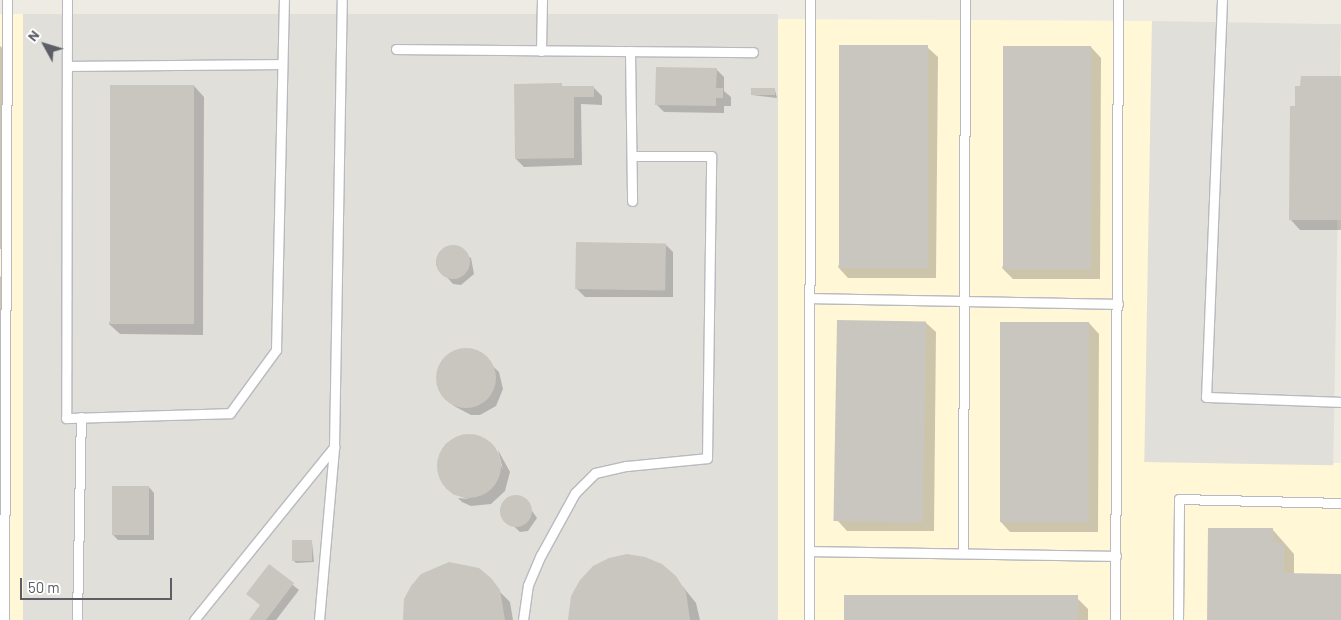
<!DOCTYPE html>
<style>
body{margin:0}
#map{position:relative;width:1341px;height:620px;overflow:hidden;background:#eeece2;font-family:Barlow,sans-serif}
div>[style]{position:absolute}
.commercial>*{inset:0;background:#fff7d6;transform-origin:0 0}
.industrial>*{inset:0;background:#e1dfda;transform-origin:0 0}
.shadow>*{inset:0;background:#0003}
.building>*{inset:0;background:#c9c6bf;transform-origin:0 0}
.round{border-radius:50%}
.roads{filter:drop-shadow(1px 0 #b8babf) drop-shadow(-1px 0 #b8babf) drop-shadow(0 1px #b8babf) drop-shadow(0 -1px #b8babf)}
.lane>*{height:9px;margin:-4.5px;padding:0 4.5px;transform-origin:4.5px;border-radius:4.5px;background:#fff}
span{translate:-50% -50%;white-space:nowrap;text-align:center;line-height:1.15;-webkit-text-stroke:4px #fff;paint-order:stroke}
.north{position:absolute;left:20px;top:20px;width:50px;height:50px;-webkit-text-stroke:4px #fff;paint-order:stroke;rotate:309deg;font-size:14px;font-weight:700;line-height:20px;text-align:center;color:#5b5e64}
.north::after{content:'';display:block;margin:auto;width:18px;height:22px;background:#5b5e64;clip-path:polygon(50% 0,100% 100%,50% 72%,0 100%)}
.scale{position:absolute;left:20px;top:578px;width:152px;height:22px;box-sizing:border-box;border:2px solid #5b5e64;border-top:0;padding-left:6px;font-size:15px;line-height:18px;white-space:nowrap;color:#5b5e64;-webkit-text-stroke:4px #fff;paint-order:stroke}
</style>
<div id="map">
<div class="commercial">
<div style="left:0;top:14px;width:23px;height:606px"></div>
<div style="clip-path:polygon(778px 19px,1152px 21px,1148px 462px,1341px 463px,1341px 620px,773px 620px)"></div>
</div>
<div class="industrial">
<div style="left:23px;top:14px;width:755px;height:606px"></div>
<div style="left:1152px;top:21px;width:189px;height:441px;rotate:1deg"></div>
</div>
<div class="shadow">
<div style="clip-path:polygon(0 46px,5px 50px,3px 249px,0 249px)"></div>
<div style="clip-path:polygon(927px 47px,938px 57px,936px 278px,848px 278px,838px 267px)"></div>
<div style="clip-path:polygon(1091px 47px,1101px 58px,1100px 279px,1013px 279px,1002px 268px)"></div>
<div style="clip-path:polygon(716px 69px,724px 77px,724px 91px,731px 97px,731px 106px,724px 106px,724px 113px,664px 112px,656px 104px)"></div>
<div style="clip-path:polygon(1341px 77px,1341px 230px,1300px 230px,1290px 219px,1297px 107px)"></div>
<div style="clip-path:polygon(515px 85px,594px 88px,602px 96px,602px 105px,581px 104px,582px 165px,524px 167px,516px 159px)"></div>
<div style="clip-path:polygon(194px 86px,204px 97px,203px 335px,120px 334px,109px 324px)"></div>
<div style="clip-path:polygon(775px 90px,777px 98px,752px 95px)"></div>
<div style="clip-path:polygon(665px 244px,673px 252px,673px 297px,585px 297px,577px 289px)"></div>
<div style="clip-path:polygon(450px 246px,471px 258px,474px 274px,461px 285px,453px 284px,436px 265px,437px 257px)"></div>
<div style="clip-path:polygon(0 276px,3px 279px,1px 478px,0 478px)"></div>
<div style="clip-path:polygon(925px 322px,936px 332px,934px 531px,847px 531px,837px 520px)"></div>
<div style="clip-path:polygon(1089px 323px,1099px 334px,1098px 532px,1010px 532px,1000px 521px)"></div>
<div style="clip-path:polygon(458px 351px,477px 351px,499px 372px,503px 389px,496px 406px,480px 415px,471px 415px,454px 406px,445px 398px,438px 380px,444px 361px)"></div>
<div style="clip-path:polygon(466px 435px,485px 439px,493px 446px,503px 470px,498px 450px,510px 472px,505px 491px,491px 504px,471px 506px,462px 502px,458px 498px,469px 499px,453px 494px,441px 479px,438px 470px,442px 451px,457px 437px)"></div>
<div style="clip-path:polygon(149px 487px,154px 493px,154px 540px,118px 540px,113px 535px)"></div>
<div style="clip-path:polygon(523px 498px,537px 518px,528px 531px,520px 532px,502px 515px,502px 507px,507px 500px)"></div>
<div style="clip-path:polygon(1273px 530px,1294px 554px,1294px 575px,1341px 575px,1341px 620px,1208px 620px)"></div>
<div style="clip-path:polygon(312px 542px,314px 562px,296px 563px,293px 560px)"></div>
<div style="clip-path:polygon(449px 564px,478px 570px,510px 602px,513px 620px,406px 620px,422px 575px)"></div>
<div style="clip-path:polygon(269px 566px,299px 590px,276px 620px,250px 620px,261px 606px)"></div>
<div style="clip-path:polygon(675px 577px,696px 603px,700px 620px,570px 620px)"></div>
<div style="clip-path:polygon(1077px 598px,1088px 609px,1088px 620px,845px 620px)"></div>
</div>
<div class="building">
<div style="left:839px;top:45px;width:89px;height:223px"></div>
<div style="left:1003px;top:46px;width:88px;height:223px"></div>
<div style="clip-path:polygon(656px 67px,717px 68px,716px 88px,723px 88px,723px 98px,716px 98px,716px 106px,655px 105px)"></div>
<div style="clip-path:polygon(1301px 76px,1341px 76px,1341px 220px,1289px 220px,1290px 106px,1295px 106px,1295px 86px,1300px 86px)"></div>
<div style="clip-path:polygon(562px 83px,562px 86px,594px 86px,594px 97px,574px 97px,574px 158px,515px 159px,514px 84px)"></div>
<div style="left:110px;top:85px;width:84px;height:239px"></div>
<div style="left:751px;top:88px;width:24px;height:7px"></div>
<div style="left:576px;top:242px;width:90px;height:47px;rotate:1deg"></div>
<div class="round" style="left:436px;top:245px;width:34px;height:34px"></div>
<div style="left:837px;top:320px;width:89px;height:201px;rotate:1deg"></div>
<div style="left:1000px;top:322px;width:89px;height:200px"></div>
<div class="round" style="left:436px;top:348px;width:60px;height:60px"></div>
<div class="round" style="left:437px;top:434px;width:64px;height:64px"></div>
<div style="left:112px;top:486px;width:37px;height:49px"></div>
<div class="round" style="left:500px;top:495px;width:32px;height:32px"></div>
<div style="clip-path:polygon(1208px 528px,1273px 528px,1273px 542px,1284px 543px,1284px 573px,1341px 574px,1341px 620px,1207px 620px)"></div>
<div style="left:292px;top:540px;width:20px;height:21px"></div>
<div style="clip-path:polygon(627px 554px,645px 557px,662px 564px,676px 576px,686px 592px,690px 620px,568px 620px,571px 596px,580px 580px,593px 566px,609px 558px)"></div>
<div style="clip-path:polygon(449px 562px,479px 568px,491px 578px,500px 590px,505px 620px,403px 620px,404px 599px,411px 586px,421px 574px)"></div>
<div style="clip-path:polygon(269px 564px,294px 583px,266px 620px,249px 620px,260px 605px,246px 594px)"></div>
<div style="left:844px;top:595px;width:234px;height:25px"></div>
</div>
<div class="roads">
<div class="lane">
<div style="left:67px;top:0;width:418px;rotate:90.1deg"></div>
<div style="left:66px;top:418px;width:164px;rotate:-1.7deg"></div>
<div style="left:230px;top:413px;width:78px;rotate:-53.9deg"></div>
<div style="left:276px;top:350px;width:350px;rotate:-88.7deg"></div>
<div style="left:1222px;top:0;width:397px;rotate:92.3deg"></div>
<div style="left:1206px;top:397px;width:135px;rotate:2.1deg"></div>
<div style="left:396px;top:49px;width:357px;rotate:0.5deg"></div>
<div style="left:541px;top:51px;width:51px;rotate:-88.9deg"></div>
<div style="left:630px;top:51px;width:150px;rotate:89.2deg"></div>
<div style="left:67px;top:66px;width:215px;rotate:-0.5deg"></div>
<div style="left:810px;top:298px;width:308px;rotate:1.1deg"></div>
<div style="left:809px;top:551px;width:307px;rotate:0.9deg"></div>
<div style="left:963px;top:552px;width:552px;rotate:-89.79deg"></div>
<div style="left:4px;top:620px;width:620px;rotate:-89.72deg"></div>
<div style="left:77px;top:620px;width:203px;rotate:-88.9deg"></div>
<div style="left:194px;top:620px;width:223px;rotate:-51deg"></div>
<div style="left:334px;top:447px;width:447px;rotate:-89deg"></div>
<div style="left:319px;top:620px;width:173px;rotate:-85deg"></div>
<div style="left:523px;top:620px;width:35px;rotate:-82deg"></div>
<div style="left:528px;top:585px;width:33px;rotate:-67deg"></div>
<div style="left:541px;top:555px;width:71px;rotate:-61.3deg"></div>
<div style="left:575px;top:493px;width:28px;rotate:-45deg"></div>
<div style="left:595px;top:473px;width:32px;rotate:-13deg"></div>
<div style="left:626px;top:466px;width:81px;rotate:-5.6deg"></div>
<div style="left:707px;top:458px;width:302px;rotate:-89.2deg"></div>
<div style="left:711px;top:156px;width:79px;rotate:180deg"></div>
<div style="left:809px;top:620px;width:620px;rotate:-89.91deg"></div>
<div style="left:1115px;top:620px;width:620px;rotate:-89.72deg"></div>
<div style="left:1178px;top:620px;width:121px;rotate:-89.5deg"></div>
<div style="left:1179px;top:499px;width:162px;rotate:1.4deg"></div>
</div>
</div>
<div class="north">N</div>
<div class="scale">50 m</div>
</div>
